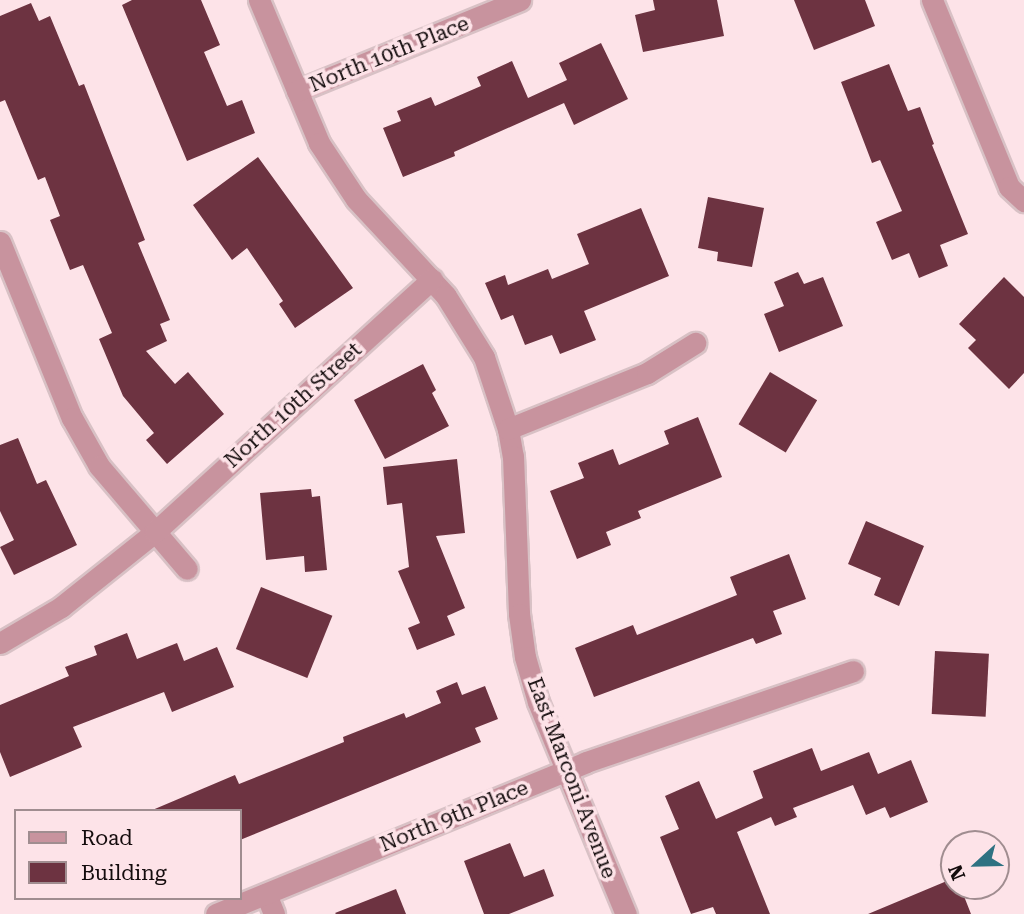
<!DOCTYPE html>
<style>
body{margin:0}
#map{position:relative;width:1024px;height:914px;overflow:hidden;background:#fde3e8;font-family:"Roboto Serif",serif}
div>[style]{position:absolute}
.building>*{inset:0;background:#6d3341;transform-origin:0 0}
.roads{filter:drop-shadow(2px 0 #d8c1c5) drop-shadow(-2px 0 #d8c1c5) drop-shadow(0 2px #d8c1c5) drop-shadow(0 -2px #d8c1c5)}
.minor>*{height:21px;margin:-10.5px;padding:0 10.5px;transform-origin:10.5px;border-radius:10.5px;background:#c8939e}
span{translate:-50% -50%;white-space:nowrap;text-align:center;line-height:1.15;-webkit-text-stroke:7px #fde3e8;paint-order:stroke}
.street-label{font-size:21px;color:#140c0d}
.legend{position:absolute;left:14px;top:809px;width:228px;height:91px;box-sizing:border-box;background:#fde3e8;border:2px solid #a08d90;margin:0;padding:9px 12px;list-style:none;font-size:21px;color:#140c0d}
.legend li{display:flex;align-items:center;gap:14px;height:35px}
.legend b{width:35px;border:2px solid #a08d90}
.north{position:absolute;left:940px;top:830px;width:70px;height:70px;box-sizing:border-box;background:#fde3e8;border:2px solid #a08d90;border-radius:50%;rotate:248deg;font-size:19px;font-weight:700;line-height:28px;text-align:center;color:#140c0d}
.north::after{content:'';display:block;margin:auto;width:24px;height:32px;background:#2e7282;clip-path:polygon(50% 0,100% 100%,50% 72%,0 100%)}
</style>
<div id="map">
<div class="building">
<div style="clip-path:polygon(132px 0,201px 0,220px 45px,204px 52px,227px 106px,242px 100px,255px 133px,187px 161px,122px 5px)"></div>
<div style="clip-path:polygon(653px 0,717px 0,724px 36px,643px 52px,635px 15px,655px 10px)"></div>
<div style="clip-path:polygon(794px 0,865px 0,875px 26px,814px 50px)"></div>
<div style="clip-path:polygon(31px 3px,39px 21px,50px 16px,79px 86px,84px 84px,145px 240px,138px 243px,170px 320px,160px 324px,167px 341px,146px 351px,175px 384px,188px 372px,224px 414px,167px 464px,146px 440px,154px 433px,123px 396px,99px 339px,112px 333px,83px 265px,70px 270px,50px 220px,60px 216px,45px 177px,38px 180px,5px 100px,0 102px,0 16px)"></div>
<div style="clip-path:polygon(601px 43px,628px 99px,574px 125px,564px 103px,454px 152px,455px 156px,403px 177px,383px 128px,401px 121px,397px 111px,431px 97px,435px 106px,481px 86px,477px 77px,512px 61px,528px 98px,567px 80px,559px 63px)"></div>
<div style="clip-path:polygon(889px 64px,908px 111px,920px 107px,934px 144px,932px 145px,968px 234px,940px 245px,948px 266px,919px 278px,909px 253px,892px 260px,876px 222px,902px 211px,880px 160px,872px 163px,841px 82px)"></div>
<div style="clip-path:polygon(258px 157px,353px 288px,295px 328px,279px 304px,283px 301px,247px 248px,232px 260px,193px 205px)"></div>
<div style="clip-path:polygon(708px 197px,764px 208px,752px 267px,717px 261px,718px 252px,698px 248px)"></div>
<div style="clip-path:polygon(641px 208px,669px 276px,584px 311px,596px 340px,560px 354px,552px 335px,525px 345px,513px 315px,501px 320px,485px 283px,505px 275px,508px 285px,548px 269px,552px 279px,589px 264px,577px 234px)"></div>
<div style="clip-path:polygon(798px 272px,804px 284px,823px 277px,843px 326px,779px 352px,764px 314px,784px 306px,774px 282px)"></div>
<div style="clip-path:polygon(1004px 277px,1024px 297px,1024px 373px,1009px 389px,968px 348px,976px 340px,959px 324px)"></div>
<div style="clip-path:polygon(423px 364px,436px 390px,432px 393px,449px 426px,385px 459px,354px 400px)"></div>
<div style="left:770px;top:372px;width:55px;height:61px;rotate:31deg"></div>
<div style="clip-path:polygon(698px 417px,722px 477px,638px 511px,641px 518px,606px 532px,611px 545px,577px 559px,550px 491px,584px 478px,578px 463px,613px 449px,619px 465px,669px 444px,664px 431px)"></div>
<div style="clip-path:polygon(18px 438px,37px 484px,46px 480px,77px 545px,14px 575px,0 547px,14px 540px,0 511px,0 445px)"></div>
<div style="clip-path:polygon(457px 459px,465px 533px,436px 536px,465px 608px,447px 616px,455px 635px,417px 650px,408px 628px,420px 623px,398px 571px,409px 567px,402px 503px,387px 505px,383px 467px)"></div>
<div style="clip-path:polygon(311px 489px,312px 497px,320px 496px,327px 570px,305px 572px,304px 556px,266px 560px,260px 493px)"></div>
<div style="clip-path:polygon(866px 521px,924px 546px,899px 606px,874px 595px,881px 578px,848px 564px)"></div>
<div style="clip-path:polygon(789px 554px,806px 599px,773px 611px,782px 634px,756px 644px,753px 638px,594px 697px,575px 648px,633px 625px,637px 635px,737px 595px,730px 577px)"></div>
<div style="left:261px;top:587px;width:77px;height:67px;rotate:22deg"></div>
<div style="clip-path:polygon(127px 633px,137px 659px,177px 643px,184px 661px,217px 647px,234px 687px,172px 712px,164px 692px,73px 727px,82px 747px,10px 777px,0 752px,0 705px,69px 676px,65px 667px,97px 655px,94px 646px)"></div>
<div style="left:935px;top:651px;width:54px;height:63px;rotate:3deg"></div>
<div style="clip-path:polygon(457px 682px,462px 695px,485px 686px,498px 719px,475px 728px,481px 742px,240px 840px,240px 811px,150px 811px,235px 775px,239px 784px,344px 742px,343px 737px,404px 713px,406px 718px,441px 703px,436px 691px)"></div>
<div style="clip-path:polygon(812px 748px,821px 771px,869px 752px,878px 774px,911px 760px,928px 802px,890px 818px,885px 807px,866px 815px,853px 785px,793px 808px,797px 817px,775px 826px,771px 817px,737px 832px,770px 914px,716px 914px,713px 907px,691px 914px,660px 837px,679px 829px,665px 796px,699px 781px,716px 819px,763px 798px,753px 771px)"></div>
<div style="clip-path:polygon(510px 843px,524px 877px,544px 869px,554px 896px,509px 914px,484px 914px,464px 861px)"></div>
<div style="clip-path:polygon(954px 878px,954px 886px,960px 886px,971px 914px,868px 914px)"></div>
<div style="clip-path:polygon(396px 889px,406px 914px,336px 914px,335px 913px)"></div>
</div>
<div class="roads">
<div class="minor">
<div style="left:259px;top:0;width:155px;rotate:67.2deg"></div>
<div style="left:319px;top:143px;width:67px;rotate:56.5deg"></div>
<div style="left:356px;top:199px;width:132px;rotate:47.1deg"></div>
<div style="left:446px;top:296px;width:72px;rotate:58.1deg"></div>
<div style="left:484px;top:357px;width:76px;rotate:71.6deg"></div>
<div style="left:508px;top:429px;width:27px;rotate:80deg"></div>
<div style="left:513px;top:456px;width:158px;rotate:87.8deg"></div>
<div style="left:519px;top:614px;width:43px;rotate:82.1deg"></div>
<div style="left:525px;top:657px;width:47px;rotate:73.9deg"></div>
<div style="left:538px;top:702px;width:230px;rotate:67.5deg"></div>
<div style="left:932px;top:0;width:202px;rotate:67.6deg"></div>
<div style="left:1009px;top:187px;width:21px;rotate:43deg"></div>
<div style="left:297px;top:91px;width:241px;rotate:-22.2deg"></div>
<div style="left:0;top:242px;width:190px;rotate:67.8deg"></div>
<div style="left:72px;top:418px;width:55px;rotate:60.6deg"></div>
<div style="left:99px;top:466px;width:135px;rotate:49.5deg"></div>
<div style="left:508px;top:429px;width:150px;rotate:-21.9deg"></div>
<div style="left:647px;top:373px;width:57px;rotate:-32deg"></div>
<div style="left:0;top:643px;width:71px;rotate:-30.5deg"></div>
<div style="left:61px;top:607px;width:120px;rotate:-38.6deg"></div>
<div style="left:155px;top:532px;width:375px;rotate:-42.4deg"></div>
<div style="left:266px;top:894px;width:22px;rotate:68deg"></div>
<div style="left:216px;top:914px;width:400px;rotate:-22.3deg"></div>
<div style="left:586px;top:762px;width:282px;rotate:-18.8deg"></div>
</div>
</div>
<div class="street-label">
<span style="left:389px;top:54px;rotate:-22deg">North 10th Place</span>
<span style="left:293px;top:405px;rotate:-42deg">North 10th Street</span>
<span style="left:572px;top:778px;rotate:69deg">East Marconi Avenue</span>
<span style="left:454px;top:816px;rotate:-22deg">North 9th Place</span>
</div>
<ul class="legend">
<li><b style="height:9px;background:#c8939e"></b>Road</li>
<li><b style="height:19px;background:#6d3341"></b>Building</li>
</ul>
<div class="north">N</div>
</div>
